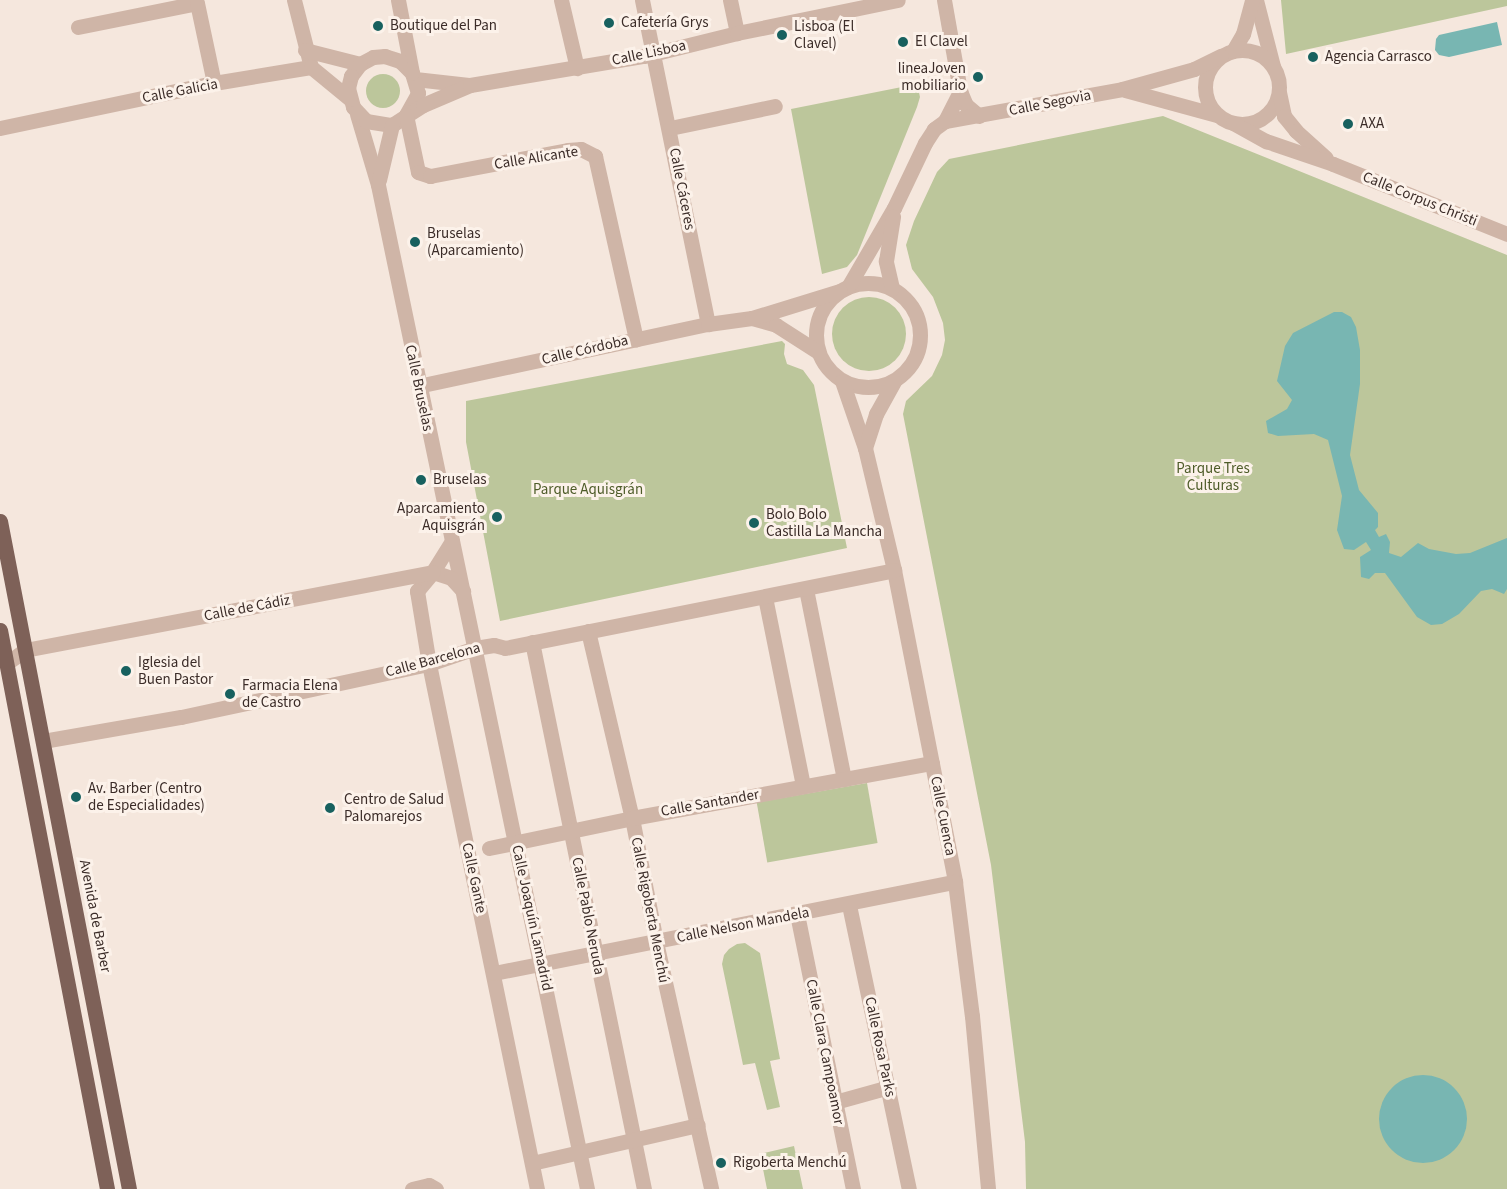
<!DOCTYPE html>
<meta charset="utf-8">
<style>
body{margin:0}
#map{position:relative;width:1507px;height:1189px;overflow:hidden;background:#f5e7dd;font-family:"Source Sans 3",sans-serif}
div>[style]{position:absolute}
.green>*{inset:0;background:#bcc69b;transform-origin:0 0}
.round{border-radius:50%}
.water>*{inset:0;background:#78b6b2}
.minor>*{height:15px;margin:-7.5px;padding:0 7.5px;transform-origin:7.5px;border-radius:7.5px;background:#cfb5a7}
.minor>.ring{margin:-7.5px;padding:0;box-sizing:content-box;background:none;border:15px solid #cfb5a7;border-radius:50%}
.major>*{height:15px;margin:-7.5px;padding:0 7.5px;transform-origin:7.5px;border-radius:7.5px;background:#7e6158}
.dots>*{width:16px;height:16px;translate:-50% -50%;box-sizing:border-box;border:3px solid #fcf2ea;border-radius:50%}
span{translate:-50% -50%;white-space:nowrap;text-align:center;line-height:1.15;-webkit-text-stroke:6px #fcf2ea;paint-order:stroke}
.poi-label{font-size:15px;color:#3b2c28}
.left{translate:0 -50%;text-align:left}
.right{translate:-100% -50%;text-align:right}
.street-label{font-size:15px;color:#3b2c28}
.park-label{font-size:15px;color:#4e5c29}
</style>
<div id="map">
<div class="green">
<div style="clip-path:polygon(1281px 0,1507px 0,1507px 6px,1286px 54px)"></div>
<div class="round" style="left:366px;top:74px;width:34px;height:34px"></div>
<div style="clip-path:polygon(917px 84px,920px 97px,917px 107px,857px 255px,847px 267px,822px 274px,791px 109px)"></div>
<div style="clip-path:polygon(1163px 116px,1507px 255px,1507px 1189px,1026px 1189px,1025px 1142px,991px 865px,903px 414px,906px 401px,932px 376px,942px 355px,945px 340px,943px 323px,933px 297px,912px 269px,906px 245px,914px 221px,937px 172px,949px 159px)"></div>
<div class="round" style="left:832px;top:297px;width:74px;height:74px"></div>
<div style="clip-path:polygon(782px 341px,785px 344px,784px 354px,787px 364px,803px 370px,814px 385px,847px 548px,500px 621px,466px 442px,466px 401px)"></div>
<div style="left:867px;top:783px;width:61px;height:112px;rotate:80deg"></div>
<div style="clip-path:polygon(745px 943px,760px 953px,780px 1059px,770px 1061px,780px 1107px,767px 1110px,755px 1063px,743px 1065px,722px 964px,724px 955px,729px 949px,737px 944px)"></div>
<div style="clip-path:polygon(794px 1146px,803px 1189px,767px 1189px,760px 1154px)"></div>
</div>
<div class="water">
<div style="clip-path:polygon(1497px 22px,1502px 45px,1449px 57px,1439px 55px,1435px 50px,1436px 39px,1439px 35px)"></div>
<div style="clip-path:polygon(1334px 312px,1342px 312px,1351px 317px,1356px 327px,1360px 350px,1360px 384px,1350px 455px,1359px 490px,1378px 513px,1378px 527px,1375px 530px,1379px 537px,1386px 534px,1390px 542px,1389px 553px,1401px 557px,1418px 543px,1429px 549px,1456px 554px,1470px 553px,1507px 538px,1507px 589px,1504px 594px,1492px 589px,1481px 591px,1459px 614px,1442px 624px,1431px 625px,1417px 617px,1385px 573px,1375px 573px,1369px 579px,1361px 577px,1360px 557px,1371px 550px,1366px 542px,1354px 550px,1344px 549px,1337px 530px,1342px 496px,1328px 440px,1314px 434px,1278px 436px,1268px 433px,1266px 421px,1287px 409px,1292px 400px,1277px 381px,1285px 346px,1293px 333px)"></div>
<div class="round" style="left:1379px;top:1075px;width:88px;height:88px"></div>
</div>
<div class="minor">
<div style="left:294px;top:0;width:69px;rotate:75.8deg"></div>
<div style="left:398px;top:0;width:74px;rotate:79.1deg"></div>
<div style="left:561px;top:0;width:70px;rotate:76.8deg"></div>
<div style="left:642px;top:0;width:331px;rotate:78.5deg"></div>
<div style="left:730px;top:0;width:34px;rotate:78deg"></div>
<div style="left:944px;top:0;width:92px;rotate:80deg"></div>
<div style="left:960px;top:91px;width:15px;rotate:67deg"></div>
<div style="left:966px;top:105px;width:17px;rotate:40deg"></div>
<div style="left:1256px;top:0;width:68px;rotate:75.6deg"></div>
<div style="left:78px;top:27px;width:121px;rotate:-11.4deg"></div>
<div style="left:197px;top:3px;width:82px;rotate:78deg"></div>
<div class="ring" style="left:1205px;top:50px;width:59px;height:59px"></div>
<div style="left:305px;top:50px;width:57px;rotate:14.3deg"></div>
<div style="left:1233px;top:51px;width:20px;rotate:-60deg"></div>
<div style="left:1243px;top:34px;width:35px;rotate:-75deg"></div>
<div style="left:415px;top:79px;width:54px;rotate:6.3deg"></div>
<div style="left:1125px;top:90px;width:95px;rotate:15.2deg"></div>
<div style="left:1279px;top:92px;width:25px;rotate:78deg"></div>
<div style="left:1284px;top:116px;width:19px;rotate:51deg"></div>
<div style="left:1296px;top:131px;width:40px;rotate:42deg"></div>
<div style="left:357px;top:114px;width:74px;rotate:73.5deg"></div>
<div style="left:378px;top:185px;width:1026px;rotate:78.24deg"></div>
<div style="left:406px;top:115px;width:25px;rotate:-61deg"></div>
<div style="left:418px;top:93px;width:21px;rotate:-107deg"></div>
<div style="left:412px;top:73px;width:17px;rotate:-135deg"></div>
<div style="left:400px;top:61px;width:16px;rotate:-162deg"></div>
<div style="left:385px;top:56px;width:12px;rotate:175deg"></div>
<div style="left:373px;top:57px;width:15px;rotate:152deg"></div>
<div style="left:360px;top:64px;width:15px;rotate:127deg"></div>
<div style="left:351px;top:76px;width:12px;rotate:104deg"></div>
<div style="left:348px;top:88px;width:20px;rotate:75deg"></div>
<div style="left:353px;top:107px;width:19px;rotate:47deg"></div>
<div style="left:366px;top:121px;width:26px;rotate:9deg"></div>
<div style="left:392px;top:125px;width:37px;rotate:-33deg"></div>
<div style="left:423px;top:105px;width:51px;rotate:-23.1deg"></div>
<div style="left:470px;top:85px;width:176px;rotate:-9.5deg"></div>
<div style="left:644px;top:56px;width:96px;rotate:-13.9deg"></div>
<div style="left:737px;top:33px;width:164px;rotate:-11.6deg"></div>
<div style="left:406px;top:115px;width:58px;rotate:78.1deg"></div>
<div style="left:418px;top:172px;width:13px;rotate:18deg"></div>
<div style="left:430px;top:176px;width:140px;rotate:-10.7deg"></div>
<div style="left:568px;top:150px;width:13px;rotate:-4deg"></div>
<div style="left:581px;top:149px;width:16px;rotate:27deg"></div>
<div style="left:595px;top:156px;width:188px;rotate:77.4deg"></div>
<div style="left:945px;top:121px;width:180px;rotate:-10.2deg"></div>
<div style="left:1122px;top:89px;width:75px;rotate:-15.5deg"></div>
<div style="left:1194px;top:69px;width:30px;rotate:-26deg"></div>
<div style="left:1233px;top:123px;width:38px;rotate:29deg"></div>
<div style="left:1266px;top:141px;width:71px;rotate:18.9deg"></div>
<div style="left:1333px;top:164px;width:188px;rotate:21.9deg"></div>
<div style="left:0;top:128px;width:219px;rotate:-11.9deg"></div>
<div style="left:214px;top:83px;width:98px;rotate:-9.4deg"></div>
<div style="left:311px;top:67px;width:50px;rotate:39.4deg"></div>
<div style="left:670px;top:128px;width:107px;rotate:-11.8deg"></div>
<div style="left:379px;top:180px;width:57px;rotate:-76.7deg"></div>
<div class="ring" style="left:816px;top:283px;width:89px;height:89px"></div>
<div style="left:848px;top:287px;width:91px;rotate:-59.8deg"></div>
<div style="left:894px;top:208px;width:72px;rotate:-64.5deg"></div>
<div style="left:925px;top:143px;width:17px;rotate:-57deg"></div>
<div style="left:934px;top:129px;width:14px;rotate:-36deg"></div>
<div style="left:945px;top:121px;width:34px;rotate:-63deg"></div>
<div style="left:892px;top:288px;width:28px;rotate:-103deg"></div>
<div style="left:886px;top:261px;width:45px;rotate:-81deg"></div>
<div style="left:752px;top:318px;width:25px;rotate:16deg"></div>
<div style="left:776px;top:325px;width:50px;rotate:32.7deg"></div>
<div style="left:842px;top:381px;width:71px;rotate:71.1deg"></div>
<div style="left:865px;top:448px;width:125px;rotate:76.6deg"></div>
<div style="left:894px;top:570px;width:318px;rotate:78.9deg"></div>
<div style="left:955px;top:882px;width:135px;rotate:82.8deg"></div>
<div style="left:972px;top:1016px;width:174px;rotate:84.7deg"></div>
<div style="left:418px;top:386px;width:297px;rotate:-12.1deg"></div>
<div style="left:708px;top:324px;width:44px;rotate:-7.8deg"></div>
<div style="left:752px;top:318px;width:92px;rotate:-17.1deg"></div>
<div style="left:865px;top:448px;width:36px;rotate:-72deg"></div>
<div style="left:876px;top:414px;width:37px;rotate:-61deg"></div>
<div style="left:452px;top:541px;width:36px;rotate:122deg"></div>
<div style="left:433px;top:572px;width:25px;rotate:130deg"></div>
<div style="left:417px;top:591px;width:74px;rotate:80.7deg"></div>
<div style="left:429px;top:664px;width:536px;rotate:78.38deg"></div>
<div style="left:433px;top:572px;width:19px;rotate:18deg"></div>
<div style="left:451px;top:578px;width:18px;rotate:47deg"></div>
<div style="left:806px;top:589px;width:194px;rotate:78.7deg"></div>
<div style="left:765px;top:597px;width:193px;rotate:78.6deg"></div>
<div style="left:588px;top:631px;width:192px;rotate:76.8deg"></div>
<div style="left:632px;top:818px;width:126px;rotate:79deg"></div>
<div style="left:656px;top:942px;width:253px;rotate:77.4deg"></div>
<div style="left:532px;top:642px;width:558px;rotate:78.43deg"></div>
<div style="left:7px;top:663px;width:22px;rotate:-36deg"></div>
<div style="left:25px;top:650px;width:415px;rotate:-10.8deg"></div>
<div style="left:43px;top:741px;width:140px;rotate:-9.9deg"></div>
<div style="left:181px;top:717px;width:254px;rotate:-12.1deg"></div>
<div style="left:429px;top:664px;width:49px;rotate:-19.2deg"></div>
<div style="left:475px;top:648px;width:19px;rotate:-9deg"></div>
<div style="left:494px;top:645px;width:11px;rotate:15deg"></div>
<div style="left:505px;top:648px;width:397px;rotate:-11.3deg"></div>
<div style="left:489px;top:848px;width:146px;rotate:-11.8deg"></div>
<div style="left:632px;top:818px;width:305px;rotate:-10.4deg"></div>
<div style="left:849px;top:905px;width:290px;rotate:78.1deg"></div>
<div style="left:797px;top:914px;width:281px;rotate:78.5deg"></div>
<div style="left:494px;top:973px;width:470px;rotate:-11.2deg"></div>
<div style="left:835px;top:1102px;width:56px;rotate:-15.5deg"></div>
<div style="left:532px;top:1163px;width:170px;rotate:-12.9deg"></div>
<div style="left:412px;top:1189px;width:17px;rotate:-13deg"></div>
<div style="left:429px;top:1185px;width:8px;rotate:30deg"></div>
</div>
<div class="major">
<div style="left:0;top:521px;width:680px;rotate:79.07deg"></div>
<div style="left:0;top:630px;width:569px;rotate:79.16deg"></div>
</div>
<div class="dots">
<div style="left:609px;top:23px;background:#18615f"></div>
<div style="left:378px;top:26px;background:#18615f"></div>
<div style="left:782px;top:35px;background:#18615f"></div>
<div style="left:903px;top:42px;background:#18615f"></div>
<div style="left:1313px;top:57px;background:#18615f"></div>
<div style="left:978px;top:77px;background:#18615f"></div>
<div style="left:1348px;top:124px;background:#18615f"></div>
<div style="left:415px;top:242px;background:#18615f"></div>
<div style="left:421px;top:480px;background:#18615f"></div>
<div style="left:497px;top:517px;background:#18615f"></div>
<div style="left:754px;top:523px;background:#18615f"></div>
<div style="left:126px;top:671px;background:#18615f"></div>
<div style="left:230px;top:694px;background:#18615f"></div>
<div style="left:76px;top:797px;background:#18615f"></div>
<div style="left:330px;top:808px;background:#18615f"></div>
<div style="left:721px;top:1163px;background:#18615f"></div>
</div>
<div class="poi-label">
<span class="left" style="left:621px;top:23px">Cafetería Grys</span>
<span class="left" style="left:390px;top:26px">Boutique del Pan</span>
<span class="left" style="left:794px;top:35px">Lisboa (El<br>Clavel)</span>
<span class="left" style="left:915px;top:42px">El Clavel</span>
<span class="left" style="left:1325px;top:57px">Agencia Carrasco</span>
<span class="right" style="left:966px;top:77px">lineaJoven<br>mobiliario</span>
<span class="left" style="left:1360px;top:124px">AXA</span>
<span class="left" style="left:427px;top:242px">Bruselas<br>(Aparcamiento)</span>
<span class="left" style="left:433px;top:480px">Bruselas</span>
<span class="right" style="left:485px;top:517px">Aparcamiento<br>Aquisgrán</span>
<span class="left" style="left:766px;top:523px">Bolo Bolo<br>Castilla La Mancha</span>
<span class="left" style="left:138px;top:671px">Iglesia del<br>Buen Pastor</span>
<span class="left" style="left:242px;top:694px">Farmacia Elena<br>de Castro</span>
<span class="left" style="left:88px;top:797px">Av. Barber (Centro<br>de Especialidades)</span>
<span class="left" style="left:344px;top:808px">Centro de Salud<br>Palomarejos</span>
<span class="left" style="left:733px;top:1163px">Rigoberta Menchú</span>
</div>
<div class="street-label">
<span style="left:649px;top:53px;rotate:-12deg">Calle Lisboa</span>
<span style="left:180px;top:91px;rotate:-11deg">Calle Galicia</span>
<span style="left:1050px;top:103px;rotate:-11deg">Calle Segovia</span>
<span style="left:536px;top:158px;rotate:-9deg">Calle Alicante</span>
<span style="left:682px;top:189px;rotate:79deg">Calle Cáceres</span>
<span style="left:1420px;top:199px;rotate:22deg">Calle Corpus Christi</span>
<span style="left:585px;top:350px;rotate:-13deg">Calle Córdoba</span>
<span style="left:419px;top:388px;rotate:78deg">Calle Bruselas</span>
<span style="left:247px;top:608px;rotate:-11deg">Calle de Cádiz</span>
<span style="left:433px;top:660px;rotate:-15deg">Calle Barcelona</span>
<span style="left:710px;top:803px;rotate:-10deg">Calle Santander</span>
<span style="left:943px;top:816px;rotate:79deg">Calle Cuenca</span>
<span style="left:474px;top:878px;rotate:78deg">Calle Gante</span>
<span style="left:650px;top:910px;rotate:79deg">Calle Rigoberta Menchú</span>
<span style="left:95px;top:916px;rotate:79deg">Avenida de Barber</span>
<span style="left:588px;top:916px;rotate:79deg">Calle Pablo Neruda</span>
<span style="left:532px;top:918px;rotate:78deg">Calle Joaquín Lamadrid</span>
<span style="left:743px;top:925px;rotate:-11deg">Calle Nelson Mandela</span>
<span style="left:880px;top:1047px;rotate:78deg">Calle Rosa Parks</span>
<span style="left:825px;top:1052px;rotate:79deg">Calle Clara Campoamor</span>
</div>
<div class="park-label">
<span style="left:1213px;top:477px">Parque Tres<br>Culturas</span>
<span style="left:588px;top:490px">Parque Aquisgrán</span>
</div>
</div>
